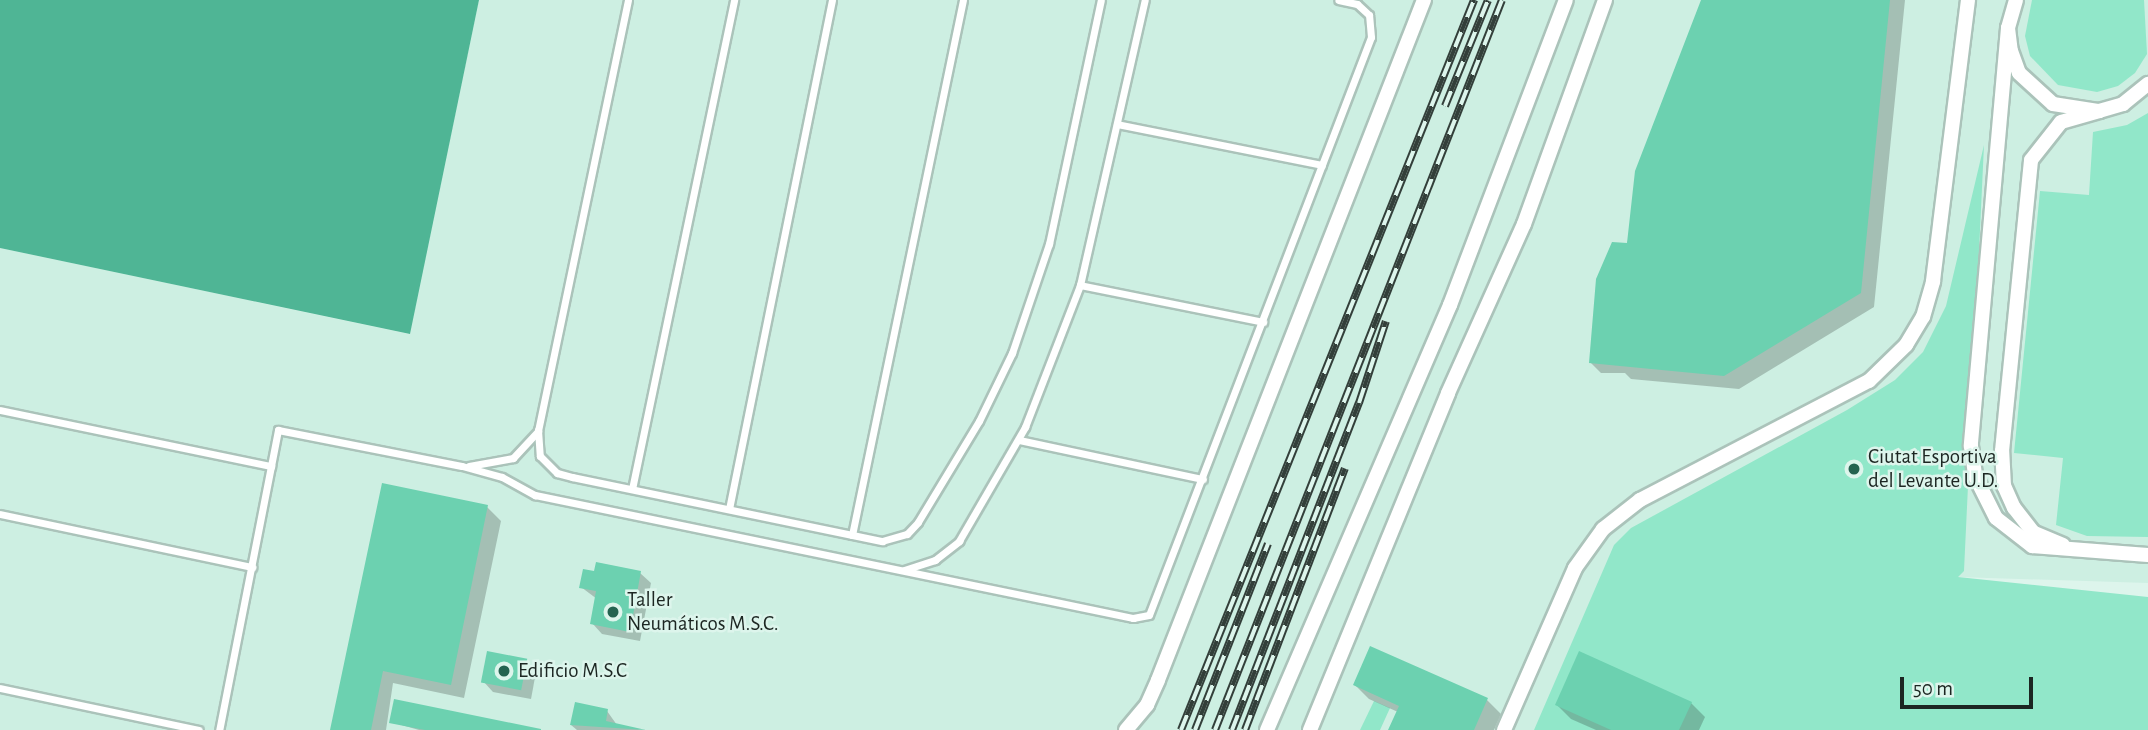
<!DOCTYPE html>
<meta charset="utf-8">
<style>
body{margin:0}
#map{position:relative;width:2148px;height:730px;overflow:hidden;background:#ddf5ec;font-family:"Alegreya Sans",sans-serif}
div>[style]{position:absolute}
.built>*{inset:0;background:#cdefe2}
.green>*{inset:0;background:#91e7c9}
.water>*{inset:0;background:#4fb595}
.shadow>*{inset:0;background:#0003}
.building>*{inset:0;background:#6cd1b0;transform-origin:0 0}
.roads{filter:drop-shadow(2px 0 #abc3ba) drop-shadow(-2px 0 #abc3ba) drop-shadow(0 2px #abc3ba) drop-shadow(0 -2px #abc3ba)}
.lane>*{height:7px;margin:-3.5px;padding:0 3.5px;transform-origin:3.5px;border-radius:3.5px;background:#fff}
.street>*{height:14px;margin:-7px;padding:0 7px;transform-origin:7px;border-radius:7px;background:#fff}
.rail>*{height:8px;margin-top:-4px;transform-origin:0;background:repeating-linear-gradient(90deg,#ddf5ec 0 16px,#333f3a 0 32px);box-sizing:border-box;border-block:2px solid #333f3a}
.dots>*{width:19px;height:19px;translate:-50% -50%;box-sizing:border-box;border:4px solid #ddf5ec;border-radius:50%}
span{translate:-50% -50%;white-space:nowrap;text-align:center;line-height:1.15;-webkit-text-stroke:5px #ddf5ec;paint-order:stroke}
.poi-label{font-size:21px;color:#1c2622}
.left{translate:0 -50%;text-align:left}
.scale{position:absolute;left:1900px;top:677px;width:133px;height:32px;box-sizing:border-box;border:4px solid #1c2622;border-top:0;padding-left:9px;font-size:21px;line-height:24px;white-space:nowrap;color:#1c2622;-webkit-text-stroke:5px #ddf5ec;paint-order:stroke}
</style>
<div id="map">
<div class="built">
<div style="clip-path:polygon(479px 0,2148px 0,2148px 583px,1958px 577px,1593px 730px,0 730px,0 248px,409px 334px)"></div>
</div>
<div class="green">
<div style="clip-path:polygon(2032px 0,2144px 0,2147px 54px,2135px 73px,2118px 86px,2097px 92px,2058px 85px,2030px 56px,2025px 36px)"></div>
<div style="clip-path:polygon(2148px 113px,2148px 537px,2087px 536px,2056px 525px,2063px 458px,2014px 453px,2040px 191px,2089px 195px,2093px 132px,2127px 125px)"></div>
<div style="clip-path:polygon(1984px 145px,1964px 571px,1958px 577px,2148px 597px,2148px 730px,1534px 730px,1614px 545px,1631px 528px,1847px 410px,1895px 380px,1923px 352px,1946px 306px)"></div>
<div style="clip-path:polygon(1374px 701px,1390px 708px,1380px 730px,1360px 730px)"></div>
</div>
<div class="water">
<div style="clip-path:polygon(0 0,479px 0,410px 334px,0 248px)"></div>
</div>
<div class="shadow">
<div style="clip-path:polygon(1703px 0,1905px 0,1874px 307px,1739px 389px,1631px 379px,1625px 373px,1601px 373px,1590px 362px)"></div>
<div style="clip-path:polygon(487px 507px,501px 521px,464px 698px,393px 683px,386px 730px,332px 730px)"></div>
<div style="clip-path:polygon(640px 573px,651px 583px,640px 641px,602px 634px,592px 623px,597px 599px,581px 587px)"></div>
<div style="clip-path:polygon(526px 661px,536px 672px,531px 699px,493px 692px,483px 681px)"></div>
<div style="clip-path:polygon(1355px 685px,1487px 700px,1501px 714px,1494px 730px,1390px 730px,1398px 712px,1369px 699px)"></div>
<div style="clip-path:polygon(1691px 703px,1705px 717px,1699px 730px,1596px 730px,1571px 719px,1557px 705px)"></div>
<div style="clip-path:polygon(607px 711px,617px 725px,643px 730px,577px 730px,571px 725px)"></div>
<div style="clip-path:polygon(391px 722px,538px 730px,419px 730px)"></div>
</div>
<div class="building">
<div style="clip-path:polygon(1701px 0,1890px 0,1861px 293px,1724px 376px,1589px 363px,1596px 279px,1612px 242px,1627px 243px,1635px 171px)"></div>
<div style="clip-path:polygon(382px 483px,488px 505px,451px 685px,383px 671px,371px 730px,330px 730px)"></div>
<div style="clip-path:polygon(596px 562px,641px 571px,630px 632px,590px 624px,596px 591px,579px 588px,583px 569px,594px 571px)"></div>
<div style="clip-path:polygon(1370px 646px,1488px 698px,1474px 730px,1388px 730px,1399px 706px,1353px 685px)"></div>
<div style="left:487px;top:651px;width:41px;height:32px;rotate:11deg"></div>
<div style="clip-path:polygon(1579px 651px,1692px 702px,1679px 730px,1611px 730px,1555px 705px)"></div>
<div style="clip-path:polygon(394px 699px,541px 729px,541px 730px,425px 730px,389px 723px)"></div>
<div style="clip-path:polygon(575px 702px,608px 709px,606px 721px,646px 730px,570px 725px)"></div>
</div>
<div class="roads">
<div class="lane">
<div style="left:628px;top:0;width:439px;rotate:101.8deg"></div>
<div style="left:538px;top:430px;width:26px;rotate:86deg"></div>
<div style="left:540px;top:456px;width:24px;rotate:45deg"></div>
<div style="left:557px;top:473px;width:16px;rotate:15deg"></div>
<div style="left:572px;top:477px;width:317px;rotate:11.7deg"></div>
<div style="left:882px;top:541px;width:26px;rotate:-16deg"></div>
<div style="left:907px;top:534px;width:16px;rotate:-47deg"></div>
<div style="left:918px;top:522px;width:118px;rotate:-58.9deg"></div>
<div style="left:979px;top:421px;width:76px;rotate:-64.1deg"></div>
<div style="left:1012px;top:353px;width:115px;rotate:-71.3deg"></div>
<div style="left:1049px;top:244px;width:249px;rotate:-78deg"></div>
<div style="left:1117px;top:124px;width:209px;rotate:11.3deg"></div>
<div style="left:1080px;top:285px;width:187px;rotate:11.4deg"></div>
<div style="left:0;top:410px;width:277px;rotate:11.7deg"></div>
<div style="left:271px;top:466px;width:269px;rotate:101.1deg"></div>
<div style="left:1019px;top:440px;width:188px;rotate:12deg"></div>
<div style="left:271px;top:466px;width:37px;rotate:-79deg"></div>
<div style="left:278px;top:430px;width:187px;rotate:11.1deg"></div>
<div style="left:462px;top:466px;width:41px;rotate:15.4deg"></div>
<div style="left:502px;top:477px;width:38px;rotate:29deg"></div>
<div style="left:535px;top:495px;width:611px;rotate:11.62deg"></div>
<div style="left:1133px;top:618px;width:16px;rotate:-11deg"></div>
<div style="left:1149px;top:615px;width:619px;rotate:-68.99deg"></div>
<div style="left:1371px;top:37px;width:22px;rotate:-95deg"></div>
<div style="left:1369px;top:15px;width:16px;rotate:-137deg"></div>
<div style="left:1357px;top:4px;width:19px;rotate:-168deg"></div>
<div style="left:469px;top:466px;width:45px;rotate:-10.3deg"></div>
<div style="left:513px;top:458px;width:37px;rotate:-47deg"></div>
<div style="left:632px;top:489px;width:500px;rotate:-78.2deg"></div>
<div style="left:729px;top:509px;width:519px;rotate:-78.56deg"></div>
<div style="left:0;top:514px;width:258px;rotate:11.9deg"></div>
<div style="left:852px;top:535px;width:546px;rotate:-78.28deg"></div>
<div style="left:904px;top:570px;width:33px;rotate:-18deg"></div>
<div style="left:935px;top:560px;width:31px;rotate:-38deg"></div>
<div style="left:959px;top:541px;width:132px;rotate:-59.9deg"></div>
<div style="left:1025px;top:427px;width:152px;rotate:-68.8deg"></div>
<div style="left:1080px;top:285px;width:292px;rotate:-77.2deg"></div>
<div style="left:0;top:688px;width:203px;rotate:11.9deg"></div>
</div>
<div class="street">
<div style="left:2016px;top:0;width:29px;rotate:106deg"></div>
<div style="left:2008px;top:28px;width:23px;rotate:83deg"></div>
<div style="left:2011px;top:51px;width:23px;rotate:70deg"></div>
<div style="left:2019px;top:73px;width:46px;rotate:42.4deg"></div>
<div style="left:2053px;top:104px;width:47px;rotate:8.7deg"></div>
<div style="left:2099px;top:111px;width:25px;rotate:-16deg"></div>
<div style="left:2123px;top:104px;width:32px;rotate:-39deg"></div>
<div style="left:2008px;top:28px;width:420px;rotate:95.1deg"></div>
<div style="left:1971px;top:446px;width:30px;rotate:82deg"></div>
<div style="left:1975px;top:476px;width:47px;rotate:63.4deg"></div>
<div style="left:1996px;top:518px;width:46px;rotate:37.9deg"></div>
<div style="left:2032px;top:546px;width:116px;rotate:4.4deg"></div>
<div style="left:2063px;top:545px;width:33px;rotate:-157deg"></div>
<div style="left:2033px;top:532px;width:31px;rotate:-128deg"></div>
<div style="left:2014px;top:508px;width:24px;rotate:-114deg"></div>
<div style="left:2004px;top:486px;width:35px;rotate:-93deg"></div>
<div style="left:2002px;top:451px;width:292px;rotate:-84.3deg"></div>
<div style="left:2031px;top:160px;width:48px;rotate:-51.7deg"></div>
<div style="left:2061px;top:122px;width:40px;rotate:-16deg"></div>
<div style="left:1126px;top:730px;width:33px;rotate:-50deg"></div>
<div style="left:1147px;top:705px;width:27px;rotate:-66deg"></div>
<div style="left:1158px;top:680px;width:730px;rotate:-68.64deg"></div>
<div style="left:1267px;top:730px;width:463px;rotate:-66.7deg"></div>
<div style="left:1450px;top:305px;width:326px;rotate:-69.2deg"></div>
<div style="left:1310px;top:730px;width:364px;rotate:-67.7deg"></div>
<div style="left:1448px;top:393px;width:185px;rotate:-65.8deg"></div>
<div style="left:1524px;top:224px;width:238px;rotate:-70.1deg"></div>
<div style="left:1504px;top:730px;width:177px;rotate:-66.3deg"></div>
<div style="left:1575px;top:568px;width:48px;rotate:-54.3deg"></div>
<div style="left:1603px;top:529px;width:47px;rotate:-38.1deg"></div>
<div style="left:1640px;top:500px;width:258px;rotate:-27.5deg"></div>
<div style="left:1869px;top:381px;width:52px;rotate:-44.2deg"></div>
<div style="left:1906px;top:345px;width:33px;rotate:-59deg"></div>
<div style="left:1923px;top:317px;width:37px;rotate:-74deg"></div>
<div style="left:1933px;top:281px;width:283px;rotate:-82.9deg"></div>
</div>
</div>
<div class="rail">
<div style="left:1445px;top:106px;width:114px;rotate:-67.9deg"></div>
<div style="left:1181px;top:730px;width:787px;rotate:-68.13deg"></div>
<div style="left:1195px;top:730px;width:200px;rotate:-68.6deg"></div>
<div style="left:1215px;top:730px;width:784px;rotate:-68.54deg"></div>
<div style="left:1232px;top:730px;width:351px;rotate:-68.8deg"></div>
<div style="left:1359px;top:403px;width:86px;rotate:-71.8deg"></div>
<div style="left:1245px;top:730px;width:280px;rotate:-69.1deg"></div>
</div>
<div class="dots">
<div style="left:1854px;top:469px;background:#246350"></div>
<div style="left:613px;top:612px;background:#246350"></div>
<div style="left:504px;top:671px;background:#246350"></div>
</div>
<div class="poi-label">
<span class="left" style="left:1868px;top:469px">Ciutat Esportiva<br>del Levante U.D.</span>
<span class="left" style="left:627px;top:612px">Taller<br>Neumáticos M.S.C.</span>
<span class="left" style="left:518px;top:671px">Edificio M.S.C</span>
</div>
<div class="scale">50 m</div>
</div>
